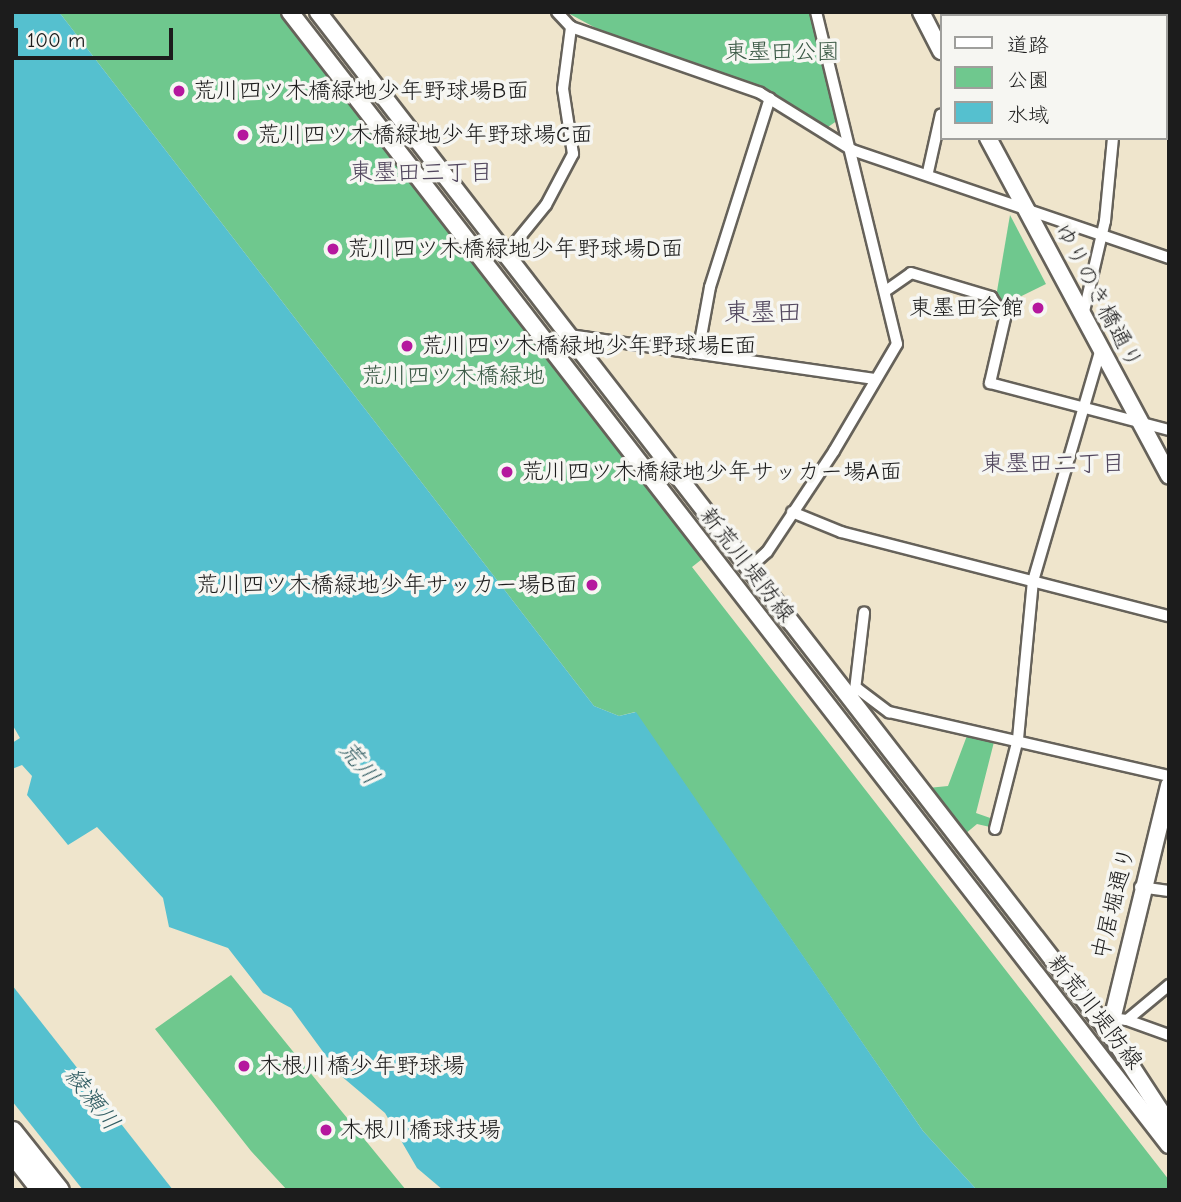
<!DOCTYPE html>
<meta charset="utf-8">
<style>
body{margin:0}
#map{position:relative;width:1181px;height:1202px;overflow:hidden;background:#efe5cc;font-family:"Comic Neue","Klee One",sans-serif}
div>[style]{position:absolute}
.green>*{inset:0;background:#6fc88e}
.water>*{inset:0;background:#55c0cf}
.roads{filter:drop-shadow(2px 0 #66625a) drop-shadow(-2px 0 #66625a) drop-shadow(0 2px #66625a) drop-shadow(0 -2px #66625a)}
.street>*{height:10px;margin:-5px;padding:0 5px;transform-origin:5px;border-radius:5px;background:#fff}
.secondary>*{height:16px;margin:-8px;padding:0 8px;transform-origin:8px;border-radius:8px;background:#fff}
.highway>*{height:19px;margin:-9.5px;padding:0 9.5px;transform-origin:9.5px;border-radius:9.5px;background:#fff}
.dots>*{width:19px;height:19px;translate:-50% -50%;box-sizing:border-box;border:4px solid #f6f6f2;border-radius:50%}
span{translate:-50% -50%;white-space:nowrap;text-align:center;line-height:1.15;-webkit-text-stroke:7px #f6f6f2;paint-order:stroke}
.park-label{font-size:23px;color:#395844}
.poi-label{font-size:23px;color:#1c1c1c}
.left{translate:0 -50%;text-align:left}
.right{translate:-100% -50%;text-align:right}
.street-label{font-size:23px;color:#1c1c1c}
.neighbourhood-label{font-size:24px;color:#52475e}
.water-label{font-size:24px;color:#335e64;font-style:italic}
.quarter-label{font-size:26px;color:#52475e}
.frame{position:absolute;inset:0;border:14px solid #1c1c1c;pointer-events:none}
.legend{position:absolute;left:940px;top:14px;width:228px;height:126px;box-sizing:border-box;background:#f6f6f2;border:2px solid #9f9f9c;margin:0;padding:9px 12px;list-style:none;font-size:21px;color:#1c1c1c}
.legend li{display:flex;align-items:center;gap:14px;height:35px}
.legend b{width:35px;border:2px solid #9f9f9c}
.scale{position:absolute;left:14px;top:28px;width:159px;height:32px;box-sizing:border-box;border:4px solid #1c1c1c;border-top:0;padding-left:9px;font-size:21px;line-height:24px;white-space:nowrap;color:#1c1c1c;-webkit-text-stroke:5px #f6f6f2;paint-order:stroke}
</style>
<div id="map">
<div class="green">
<div style="clip-path:polygon(59px 12px,283px 12px,706px 556px,692px 567px,1169px 1180px,1169px 1190px,977px 1190px,923px 1131px,635px 712px,619px 716px,594px 706px)"></div>
<div style="clip-path:polygon(566px 12px,812px 12px,841px 118px,828px 127px,762px 87px,605px 33px)"></div>
<div style="clip-path:polygon(1010px 215px,1046px 284px,1003px 305px,996px 297px)"></div>
<div style="clip-path:polygon(968px 733px,995px 738px,976px 813px,993px 819px,990px 827px,977px 824px,965px 834px,928px 788px,948px 786px)"></div>
<div style="clip-path:polygon(231px 975px,334px 1102px,406px 1190px,287px 1190px,251px 1151px,155px 1029px)"></div>
</div>
<div class="water">
<div style="clip-path:polygon(12px 12px,59px 12px,594px 706px,619px 716px,636px 712px,923px 1131px,977px 1190px,443px 1190px,417px 1168px,385px 1113px,340px 1075px,291px 1008px,263px 993px,228px 948px,169px 927px,163px 898px,97px 827px,68px 845px,27px 795px,32px 776px,22px 765px,12px 769px,12px 743px,20px 738px,12px 724px)"></div>
<div style="clip-path:polygon(12px 985px,67px 1055px,173px 1190px,83px 1190px,12px 1101px)"></div>
</div>
<div class="roads">
<div class="street">
<div style="left:557px;top:12px;width:21px;rotate:47deg"></div>
<div style="left:571px;top:27px;width:200px;rotate:19.2deg"></div>
<div style="left:760px;top:93px;width:108px;rotate:31.8deg"></div>
<div style="left:852px;top:150px;width:335px;rotate:18.8deg"></div>
<div style="left:962px;top:16px;width:4px;rotate:-76deg"></div>
<div style="left:1131px;top:16px;width:4px;rotate:-76deg"></div>
<div style="left:1165px;top:82px;width:2px"></div>
<div style="left:928px;top:172px;width:59px;rotate:-77.4deg"></div>
<div style="left:506px;top:254px;width:63px;rotate:-50.8deg"></div>
<div style="left:546px;top:205px;width:58px;rotate:-62.1deg"></div>
<div style="left:573px;top:154px;width:66px;rotate:-98.7deg"></div>
<div style="left:563px;top:89px;width:63px;rotate:-82.6deg"></div>
<div style="left:887px;top:290px;width:29px;rotate:-35deg"></div>
<div style="left:911px;top:273px;width:84px;rotate:16.7deg"></div>
<div style="left:991px;top:297px;width:25px;rotate:56deg"></div>
<div style="left:1005px;top:318px;width:67px;rotate:103deg"></div>
<div style="left:990px;top:383px;width:185px;rotate:14.7deg"></div>
<div style="left:1083px;top:316px;width:98px;rotate:-77deg"></div>
<div style="left:1105px;top:221px;width:83px;rotate:-84.5deg"></div>
<div style="left:569px;top:335px;width:309px;rotate:8.2deg"></div>
<div style="left:698px;top:353px;width:67px;rotate:-79.7deg"></div>
<div style="left:710px;top:287px;width:198px;rotate:-72.4deg"></div>
<div style="left:792px;top:512px;width:53px;rotate:22.2deg"></div>
<div style="left:841px;top:532px;width:339px;rotate:14.4deg"></div>
<div style="left:749px;top:568px;width:24px;rotate:-42deg"></div>
<div style="left:767px;top:552px;width:121px;rotate:-56.4deg"></div>
<div style="left:834px;top:451px;width:124px;rotate:-59.5deg"></div>
<div style="left:897px;top:344px;width:342px;rotate:-103.7deg"></div>
<div style="left:855px;top:690px;width:78px;rotate:-83.3deg"></div>
<div style="left:848px;top:696px;width:12px;rotate:-35deg"></div>
<div style="left:858px;top:689px;width:39px;rotate:37deg"></div>
<div style="left:889px;top:712px;width:287px;rotate:12.9deg"></div>
<div style="left:995px;top:829px;width:93px;rotate:-75.7deg"></div>
<div style="left:1018px;top:739px;width:159px;rotate:-84.6deg"></div>
<div style="left:1033px;top:581px;width:242px;rotate:-73.7deg"></div>
<div style="left:1140px;top:887px;width:29px;rotate:8deg"></div>
<div style="left:1110px;top:1018px;width:17px;rotate:7deg"></div>
<div style="left:1127px;top:1020px;width:55px;rotate:-39.8deg"></div>
<div style="left:1127px;top:1020px;width:45px;rotate:19.7deg"></div>
</div>
<div class="secondary">
<div style="left:290px;top:12px;width:1434px;rotate:52.2deg"></div>
<div style="left:318px;top:12px;width:1291px;rotate:52.21deg"></div>
<div style="left:1109px;top:1032px;width:110px;rotate:56.9deg"></div>
<div style="left:921px;top:12px;width:44px;rotate:62.9deg"></div>
<div style="left:988px;top:138px;width:383px;rotate:61.8deg"></div>
<div style="left:1109px;top:1032px;width:254px;rotate:-76.3deg"></div>
</div>
<div class="highway">
<div style="left:12px;top:1131px;width:75px;rotate:51.5deg"></div>
<div style="left:12px;top:1153px;width:47px;rotate:51.9deg"></div>
</div>
</div>
<div class="dots">
<div style="left:179px;top:91px;background:#b5179e"></div>
<div style="left:243px;top:135px;background:#b5179e"></div>
<div style="left:333px;top:249px;background:#b5179e"></div>
<div style="left:1038px;top:308px;background:#b5179e"></div>
<div style="left:407px;top:346px;background:#b5179e"></div>
<div style="left:507px;top:472px;background:#b5179e"></div>
<div style="left:592px;top:585px;background:#b5179e"></div>
<div style="left:244px;top:1066px;background:#b5179e"></div>
<div style="left:326px;top:1130px;background:#b5179e"></div>
</div>
<div class="park-label">
<span style="left:782px;top:52px">東墨田公園</span>
<span style="left:453px;top:376px">荒川四ツ木橋緑地</span>
</div>
<div class="poi-label">
<span class="left" style="left:193px;top:91px">荒川四ツ木橋緑地少年野球場B面</span>
<span class="left" style="left:257px;top:135px">荒川四ツ木橋緑地少年野球場C面</span>
<span class="left" style="left:347px;top:249px">荒川四ツ木橋緑地少年野球場D面</span>
<span class="right" style="left:1024px;top:308px">東墨田会館</span>
<span class="left" style="left:421px;top:346px">荒川四ツ木橋緑地少年野球場E面</span>
<span class="left" style="left:521px;top:472px">荒川四ツ木橋緑地少年サッカー場A面</span>
<span class="right" style="left:578px;top:585px">荒川四ツ木橋緑地少年サッカー場B面</span>
<span class="left" style="left:258px;top:1066px">木根川橋少年野球場</span>
<span class="left" style="left:340px;top:1130px">木根川橋球技場</span>
</div>
<div class="street-label">
<span style="left:1098px;top:296px;rotate:62deg">ゆりのき橋通り</span>
<span style="left:747px;top:565px;rotate:52deg">新荒川堤防線</span>
<span style="left:1114px;top:903px;rotate:-76deg">中居堀通り</span>
<span style="left:1095px;top:1012px;rotate:52deg">新荒川堤防線</span>
</div>
<div class="neighbourhood-label">
<span style="left:421px;top:173px">東墨田三丁目</span>
<span style="left:1053px;top:464px">東墨田二丁目</span>
</div>
<div class="water-label">
<span style="left:359px;top:763px;rotate:51deg">荒川</span>
<span style="left:92px;top:1099px;rotate:52deg">綾瀬川</span>
</div>
<div class="quarter-label">
<span style="left:763px;top:314px">東墨田</span>
</div>
<div class="frame"></div>
<ul class="legend">
<li><b style="height:9px;background:#fff"></b>道路</li>
<li><b style="height:19px;background:#6fc88e"></b>公園</li>
<li><b style="height:19px;background:#55c0cf"></b>水域</li>
</ul>
<div class="scale">100 m</div>
</div>
